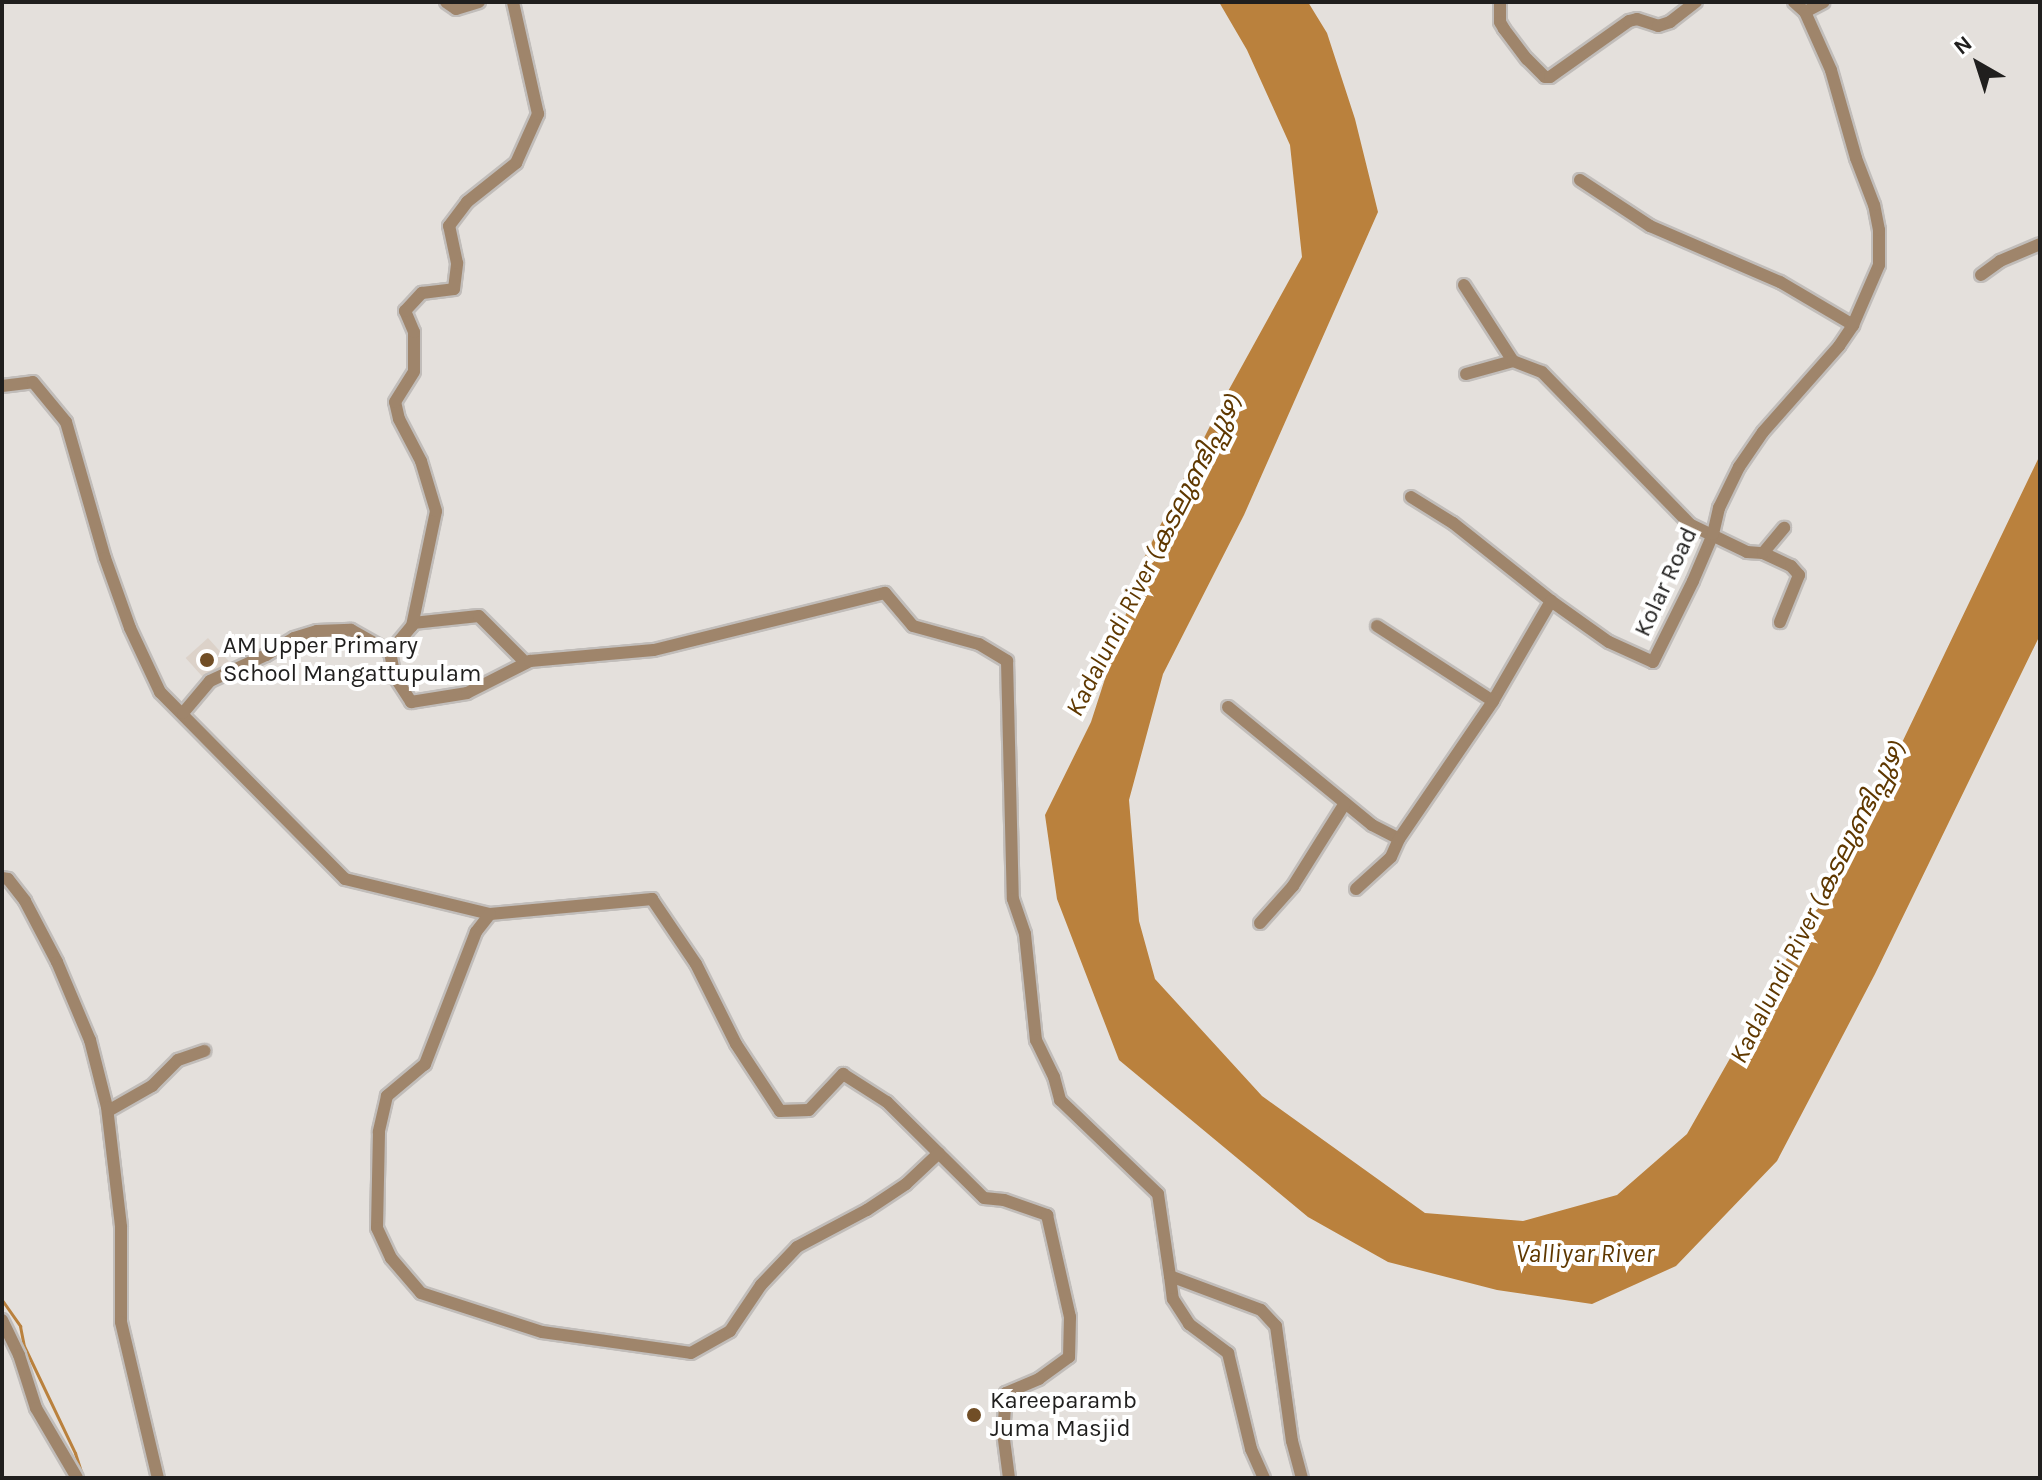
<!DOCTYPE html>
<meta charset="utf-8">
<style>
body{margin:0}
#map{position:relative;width:2042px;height:1480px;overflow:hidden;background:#e4e0dc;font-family:Karla,"Noto Sans Malayalam",sans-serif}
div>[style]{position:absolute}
.built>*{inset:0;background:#dcd2c9;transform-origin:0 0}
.water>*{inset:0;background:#ba813d}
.stream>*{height:3px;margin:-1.5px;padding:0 1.5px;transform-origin:1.5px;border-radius:1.5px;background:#ba813d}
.roads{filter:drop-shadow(2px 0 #c1bdba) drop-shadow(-2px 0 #c1bdba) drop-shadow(0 2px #c1bdba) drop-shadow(0 -2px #c1bdba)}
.minor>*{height:12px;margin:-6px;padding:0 6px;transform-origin:6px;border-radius:6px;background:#9f856b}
.dots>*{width:22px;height:22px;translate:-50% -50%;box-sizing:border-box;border:4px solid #fff;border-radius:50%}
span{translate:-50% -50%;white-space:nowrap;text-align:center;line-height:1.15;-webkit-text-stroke:8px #fff;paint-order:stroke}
.street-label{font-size:24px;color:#201f1e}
.poi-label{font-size:24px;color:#201f1e}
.left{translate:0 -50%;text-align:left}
.water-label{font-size:26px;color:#5f3800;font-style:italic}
.frame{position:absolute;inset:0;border:4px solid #201f1e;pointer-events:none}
.north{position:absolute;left:1938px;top:24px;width:80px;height:80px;-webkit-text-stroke:6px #fff;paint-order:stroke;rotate:321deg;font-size:22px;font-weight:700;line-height:32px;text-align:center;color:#201f1e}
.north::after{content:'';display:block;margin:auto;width:28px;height:36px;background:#201f1e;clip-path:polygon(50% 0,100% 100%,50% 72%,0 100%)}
</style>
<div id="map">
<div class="built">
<div style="left:208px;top:638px;width:31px;height:30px;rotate:48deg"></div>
</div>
<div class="water">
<div style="clip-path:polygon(1219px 2px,1308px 2px,1327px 33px,1355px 119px,1378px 212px,1244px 515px,1163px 674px,1129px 800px,1139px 921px,1155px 979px,1262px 1096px,1425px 1213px,1523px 1221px,1617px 1195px,1687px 1134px,1861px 828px,2040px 455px,2040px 635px,1875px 974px,1777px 1161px,1676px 1266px,1592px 1304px,1497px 1290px,1388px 1262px,1308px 1217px,1119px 1060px,1057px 899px,1045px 815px,1091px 722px,1144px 558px,1221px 404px,1302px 257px,1290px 145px,1247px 50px)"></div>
</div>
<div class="stream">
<div style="left:2px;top:1300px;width:32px;rotate:55deg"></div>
<div style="left:20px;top:1326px;width:20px;rotate:79deg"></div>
<div style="left:24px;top:1346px;width:119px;rotate:64.5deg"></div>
<div style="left:75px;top:1453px;width:26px;rotate:72deg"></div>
</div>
<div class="roads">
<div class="minor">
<div style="left:446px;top:2px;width:12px;rotate:35deg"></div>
<div style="left:456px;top:9px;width:24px;rotate:-17deg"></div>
<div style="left:1500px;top:2px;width:20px;rotate:90deg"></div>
<div style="left:1500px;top:22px;width:8px;rotate:60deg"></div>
<div style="left:1504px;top:29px;width:38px;rotate:53deg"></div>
<div style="left:1527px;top:59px;width:25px;rotate:45deg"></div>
<div style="left:1545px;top:77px;width:5px"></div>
<div style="left:1550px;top:77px;width:97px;rotate:-35.3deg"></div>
<div style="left:1629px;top:21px;width:8px;rotate:-14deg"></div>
<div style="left:1637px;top:19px;width:22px;rotate:18deg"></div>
<div style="left:1658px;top:26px;width:13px;rotate:-18deg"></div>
<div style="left:1670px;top:22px;width:33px;rotate:-38deg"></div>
<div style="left:1794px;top:2px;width:15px;rotate:42deg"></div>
<div style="left:1805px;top:12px;width:21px;rotate:-28deg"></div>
<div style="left:1580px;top:180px;width:84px;rotate:33.3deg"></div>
<div style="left:1650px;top:226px;width:142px;rotate:23.3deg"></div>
<div style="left:1780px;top:282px;width:85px;rotate:30.5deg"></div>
<div style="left:1981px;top:275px;width:24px;rotate:-36deg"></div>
<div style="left:2000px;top:261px;width:43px;rotate:-23deg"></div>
<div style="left:1464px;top:285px;width:90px;rotate:57.2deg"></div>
<div style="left:1466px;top:374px;width:49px;rotate:-15.5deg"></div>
<div style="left:1513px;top:361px;width:31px;rotate:21deg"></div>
<div style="left:1542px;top:372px;width:214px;rotate:45.8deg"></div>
<div style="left:1691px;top:525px;width:62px;rotate:25.7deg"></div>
<div style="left:1747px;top:552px;width:16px;rotate:4deg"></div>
<div style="left:1763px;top:553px;width:31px;rotate:25deg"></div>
<div style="left:1791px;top:566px;width:12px;rotate:48deg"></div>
<div style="left:1799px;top:575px;width:51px;rotate:112deg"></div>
<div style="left:2px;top:386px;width:31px;rotate:-7deg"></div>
<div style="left:33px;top:382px;width:52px;rotate:50.5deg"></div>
<div style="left:66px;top:422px;width:141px;rotate:74deg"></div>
<div style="left:105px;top:558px;width:74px;rotate:70.3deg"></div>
<div style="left:130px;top:628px;width:71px;rotate:64.9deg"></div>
<div style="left:160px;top:692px;width:263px;rotate:45.3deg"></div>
<div style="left:345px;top:879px;width:149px;rotate:13.6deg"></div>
<div style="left:490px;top:914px;width:163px;rotate:-5.3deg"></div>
<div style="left:652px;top:899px;width:78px;rotate:55.9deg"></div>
<div style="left:696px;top:964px;width:89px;rotate:63.4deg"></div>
<div style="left:736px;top:1044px;width:80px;rotate:56.7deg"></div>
<div style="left:780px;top:1111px;width:29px;rotate:-2deg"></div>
<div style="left:809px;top:1110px;width:50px;rotate:-46.6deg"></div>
<div style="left:843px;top:1074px;width:52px;rotate:32.5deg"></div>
<div style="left:887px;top:1102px;width:136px;rotate:44.7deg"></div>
<div style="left:984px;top:1198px;width:20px;rotate:6deg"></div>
<div style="left:1004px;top:1200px;width:46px;rotate:19.2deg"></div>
<div style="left:1047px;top:1215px;width:105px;rotate:77.3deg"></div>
<div style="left:1070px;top:1317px;width:40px;rotate:91.4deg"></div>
<div style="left:1069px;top:1357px;width:37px;rotate:144deg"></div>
<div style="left:1039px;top:1379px;width:36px;rotate:157deg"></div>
<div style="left:1006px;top:1393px;width:39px;rotate:94deg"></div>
<div style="left:1003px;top:1432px;width:46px;rotate:82.6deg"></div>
<div style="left:1411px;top:497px;width:49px;rotate:31.8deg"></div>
<div style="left:1453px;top:523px;width:125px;rotate:38.5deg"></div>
<div style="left:1763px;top:553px;width:33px;rotate:-50deg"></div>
<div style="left:413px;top:623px;width:66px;rotate:-6.1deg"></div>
<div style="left:479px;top:616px;width:66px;rotate:45deg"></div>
<div style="left:1377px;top:626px;width:138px;rotate:32.9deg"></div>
<div style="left:390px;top:652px;width:25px;rotate:79deg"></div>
<div style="left:395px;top:677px;width:30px;rotate:57deg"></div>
<div style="left:411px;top:702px;width:57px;rotate:-9.1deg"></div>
<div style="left:467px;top:693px;width:71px;rotate:-26.9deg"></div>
<div style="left:530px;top:661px;width:124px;rotate:-5.1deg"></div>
<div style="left:654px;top:650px;width:238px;rotate:-13.9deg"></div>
<div style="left:885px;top:593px;width:43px;rotate:49.7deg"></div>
<div style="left:913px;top:626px;width:68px;rotate:15.3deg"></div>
<div style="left:979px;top:644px;width:33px;rotate:31deg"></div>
<div style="left:1007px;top:661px;width:238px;rotate:88.6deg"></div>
<div style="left:1013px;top:899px;width:37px;rotate:71deg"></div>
<div style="left:1025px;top:934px;width:107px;rotate:84.1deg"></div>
<div style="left:1036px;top:1040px;width:41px;rotate:64.1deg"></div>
<div style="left:1054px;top:1077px;width:24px;rotate:75deg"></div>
<div style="left:1060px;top:1100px;width:136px;rotate:43.8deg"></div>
<div style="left:1158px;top:1194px;width:83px;rotate:81.7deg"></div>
<div style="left:1170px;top:1276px;width:97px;rotate:20.5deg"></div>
<div style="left:1261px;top:1310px;width:22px;rotate:47deg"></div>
<div style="left:1276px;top:1326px;width:116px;rotate:82.1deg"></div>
<div style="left:1292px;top:1441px;width:38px;rotate:75deg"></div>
<div style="left:390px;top:652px;width:34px;rotate:-50deg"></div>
<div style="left:412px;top:626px;width:117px;rotate:-78.2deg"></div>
<div style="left:436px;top:511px;width:52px;rotate:-106.7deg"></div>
<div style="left:421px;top:461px;width:47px;rotate:-117.6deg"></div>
<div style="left:399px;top:419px;width:17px;rotate:-103deg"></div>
<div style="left:395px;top:402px;width:36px;rotate:-58deg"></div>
<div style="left:414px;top:371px;width:39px;rotate:-90deg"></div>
<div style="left:414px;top:332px;width:23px;rotate:-113deg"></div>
<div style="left:405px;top:311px;width:25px;rotate:-47deg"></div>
<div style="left:422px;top:293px;width:32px;rotate:-7deg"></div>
<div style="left:454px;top:289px;width:26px;rotate:-83deg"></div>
<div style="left:457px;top:263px;width:38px;rotate:-102deg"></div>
<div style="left:449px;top:226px;width:30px;rotate:-53deg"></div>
<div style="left:467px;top:202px;width:63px;rotate:-38.5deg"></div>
<div style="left:516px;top:163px;width:54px;rotate:-65.8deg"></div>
<div style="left:538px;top:114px;width:115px;rotate:-102.6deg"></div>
<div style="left:1228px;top:707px;width:186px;rotate:39.3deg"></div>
<div style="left:1372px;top:825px;width:30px;rotate:27deg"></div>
<div style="left:1399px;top:839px;width:167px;rotate:-55.7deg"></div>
<div style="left:1493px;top:701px;width:116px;rotate:-59.9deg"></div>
<div style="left:1551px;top:601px;width:71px;rotate:35.3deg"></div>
<div style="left:1609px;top:642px;width:48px;rotate:24.4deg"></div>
<div style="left:1653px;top:662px;width:90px;rotate:-63.7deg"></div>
<div style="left:1693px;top:581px;width:51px;rotate:-66.9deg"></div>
<div style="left:1713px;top:534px;width:27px;rotate:-77deg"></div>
<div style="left:1719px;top:508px;width:46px;rotate:-64deg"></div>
<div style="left:1739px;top:467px;width:42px;rotate:-55.6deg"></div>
<div style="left:1763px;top:432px;width:115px;rotate:-48.5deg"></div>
<div style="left:1839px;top:346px;width:25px;rotate:-56deg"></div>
<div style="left:1853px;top:325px;width:65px;rotate:-66.6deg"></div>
<div style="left:1879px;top:265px;width:35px;rotate:-90deg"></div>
<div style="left:1879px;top:230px;width:25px;rotate:-101deg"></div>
<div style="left:1874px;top:205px;width:50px;rotate:-111deg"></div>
<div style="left:1856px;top:158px;width:91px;rotate:-105.9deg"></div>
<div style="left:1831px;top:70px;width:64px;rotate:-114.1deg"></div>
<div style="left:183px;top:713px;width:42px;rotate:-49.8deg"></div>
<div style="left:210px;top:681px;width:62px;rotate:-24.9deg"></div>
<div style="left:266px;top:655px;width:33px;rotate:-31deg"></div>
<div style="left:294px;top:638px;width:24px;rotate:-17deg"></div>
<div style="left:317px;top:631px;width:34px;rotate:-2deg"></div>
<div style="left:351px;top:630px;width:45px;rotate:29.4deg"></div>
<div style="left:2px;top:878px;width:6px;rotate:9deg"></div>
<div style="left:8px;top:879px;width:28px;rotate:52deg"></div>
<div style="left:25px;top:901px;width:69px;rotate:62.3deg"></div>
<div style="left:57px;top:962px;width:85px;rotate:67.1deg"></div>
<div style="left:90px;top:1040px;width:69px;rotate:75.8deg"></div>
<div style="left:107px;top:1107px;width:121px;rotate:83.3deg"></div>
<div style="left:121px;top:1227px;width:95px;rotate:90deg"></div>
<div style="left:121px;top:1322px;width:160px;rotate:76.7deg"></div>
<div style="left:1356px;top:889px;width:47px;rotate:-42.4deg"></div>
<div style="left:1391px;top:857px;width:20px;rotate:-66deg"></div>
<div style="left:490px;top:914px;width:23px;rotate:128deg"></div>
<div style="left:476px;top:932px;width:142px;rotate:111.1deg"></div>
<div style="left:425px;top:1064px;width:50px;rotate:139.9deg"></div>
<div style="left:387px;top:1096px;width:37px;rotate:103deg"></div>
<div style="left:379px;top:1132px;width:96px;rotate:91.2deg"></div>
<div style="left:377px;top:1228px;width:33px;rotate:65deg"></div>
<div style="left:391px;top:1258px;width:46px;rotate:49.4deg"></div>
<div style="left:421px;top:1293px;width:127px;rotate:17.9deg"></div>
<div style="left:542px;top:1332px;width:150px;rotate:8deg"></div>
<div style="left:691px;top:1353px;width:45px;rotate:-29.4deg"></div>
<div style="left:730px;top:1331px;width:55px;rotate:-56deg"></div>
<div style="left:761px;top:1285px;width:52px;rotate:-46.5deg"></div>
<div style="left:797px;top:1247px;width:79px;rotate:-27.9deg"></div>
<div style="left:867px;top:1210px;width:47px;rotate:-33.7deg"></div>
<div style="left:906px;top:1184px;width:45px;rotate:-43.2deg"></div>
<div style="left:1260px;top:923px;width:50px;rotate:-48.3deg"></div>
<div style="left:1293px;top:886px;width:98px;rotate:-57.9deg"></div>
<div style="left:108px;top:1111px;width:51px;rotate:-29.6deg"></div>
<div style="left:152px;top:1086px;width:37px;rotate:-45deg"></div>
<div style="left:178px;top:1060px;width:28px;rotate:-19deg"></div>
<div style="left:1170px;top:1276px;width:23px;rotate:83deg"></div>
<div style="left:1173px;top:1299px;width:30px;rotate:57deg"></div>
<div style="left:1189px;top:1324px;width:49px;rotate:36.6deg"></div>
<div style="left:1228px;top:1353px;width:99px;rotate:76.5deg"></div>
<div style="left:1251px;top:1449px;width:32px;rotate:66deg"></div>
<div style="left:2px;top:1320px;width:39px;rotate:64deg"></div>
<div style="left:19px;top:1355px;width:56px;rotate:72.2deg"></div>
<div style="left:36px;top:1408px;width:81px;rotate:59.6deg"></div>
</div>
</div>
<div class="dots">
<div style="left:207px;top:660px;background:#714e26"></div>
<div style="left:974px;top:1415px;background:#714e26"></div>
</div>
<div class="street-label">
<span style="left:1666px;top:582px;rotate:-65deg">Kolar Road</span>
</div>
<div class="poi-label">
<span class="left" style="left:223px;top:660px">AM Upper Primary<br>School Mangattupulam</span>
<span class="left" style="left:990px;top:1415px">Kareeparamb<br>Juma Masjid</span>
</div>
<div class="water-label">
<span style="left:1154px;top:555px;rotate:-63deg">Kadalundi River (കടലുണ്ടിപ്പുഴ)</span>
<span style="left:1818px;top:902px;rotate:-63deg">Kadalundi River (കടലുണ്ടിപ്പുഴ)</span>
<span style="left:1585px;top:1254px">Valliyar River</span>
</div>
<div class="frame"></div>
<div class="north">N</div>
</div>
